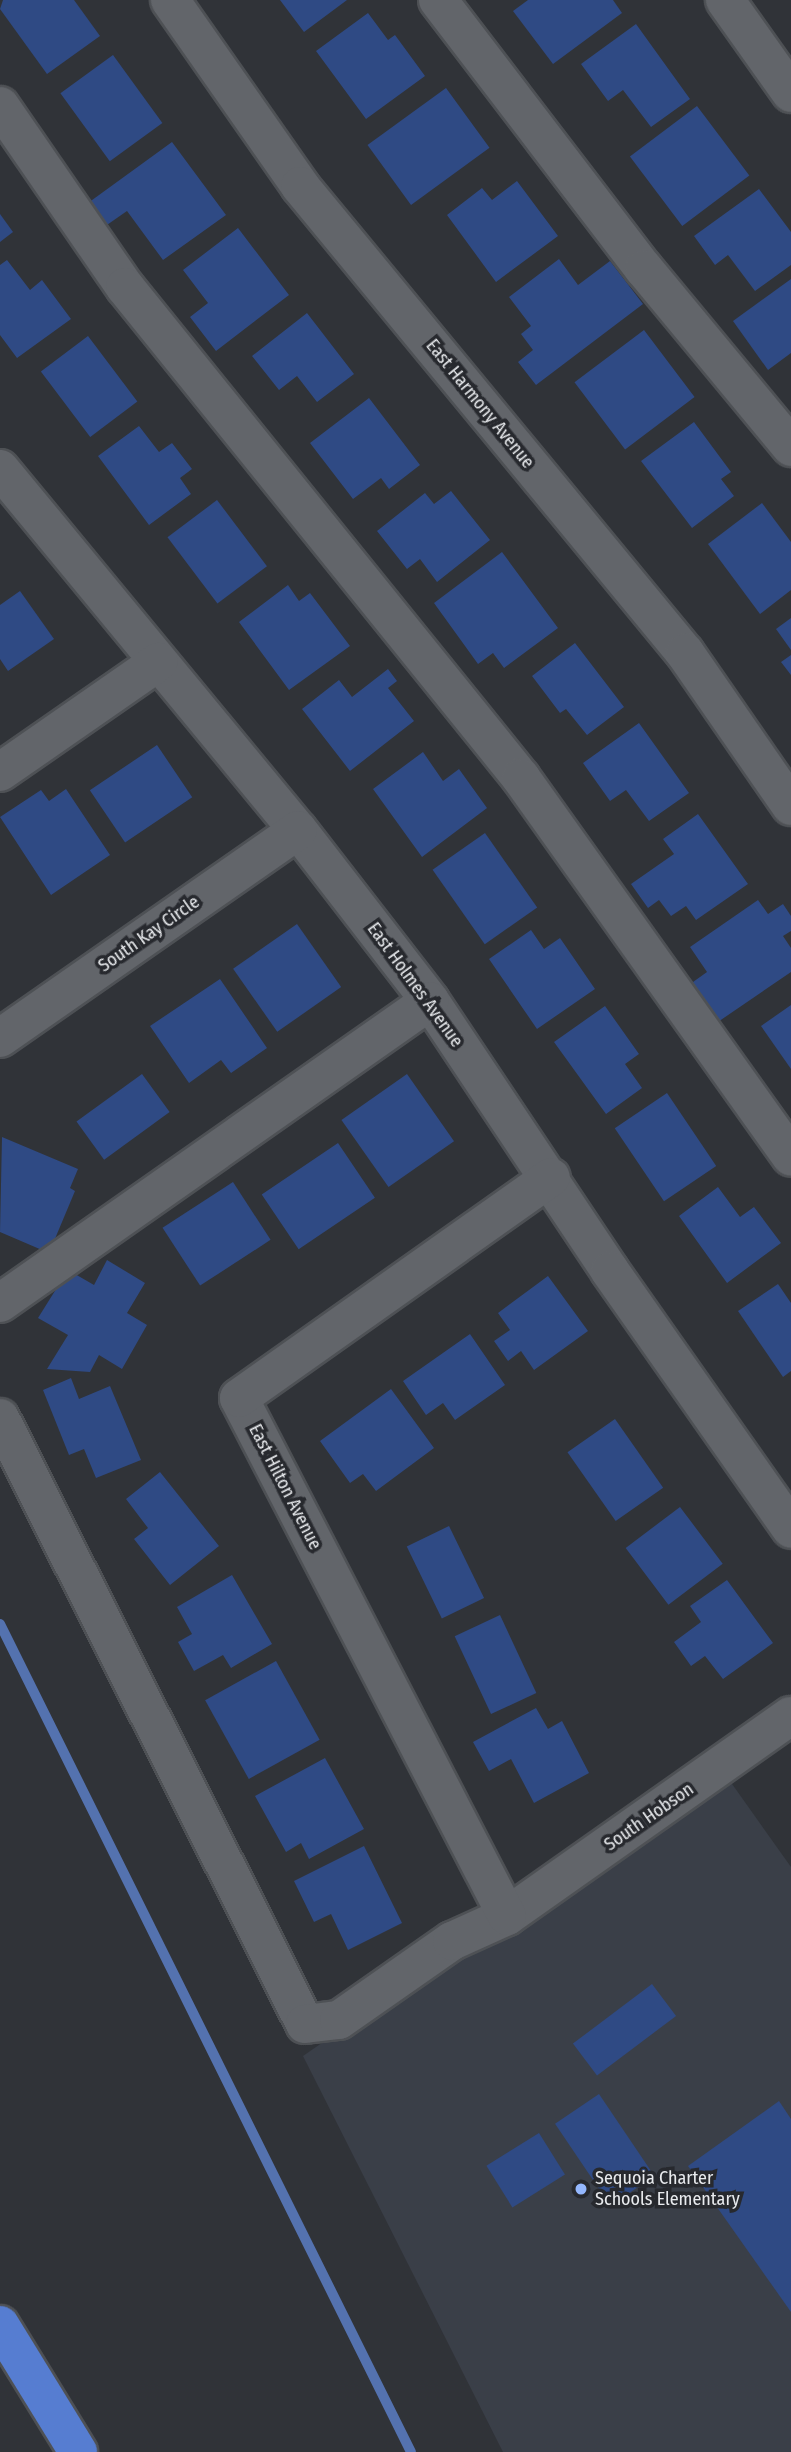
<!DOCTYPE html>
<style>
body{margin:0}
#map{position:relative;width:791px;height:2452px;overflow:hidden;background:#303338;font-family:"Fira Sans Condensed",sans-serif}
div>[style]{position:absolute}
.built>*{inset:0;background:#3a3f48}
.stream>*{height:10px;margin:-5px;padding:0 5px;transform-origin:5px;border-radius:5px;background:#5472af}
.building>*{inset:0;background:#2f4a84;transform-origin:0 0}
.roads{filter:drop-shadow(2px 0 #4e5155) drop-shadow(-2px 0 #4e5155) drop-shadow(0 2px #4e5155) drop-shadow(0 -2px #4e5155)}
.minor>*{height:38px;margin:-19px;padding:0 19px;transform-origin:19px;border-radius:19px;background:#62656a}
.highway>*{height:38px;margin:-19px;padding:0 19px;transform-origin:19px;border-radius:19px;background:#567dd1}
.dots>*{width:19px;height:19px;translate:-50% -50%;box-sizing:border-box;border:4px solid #27292e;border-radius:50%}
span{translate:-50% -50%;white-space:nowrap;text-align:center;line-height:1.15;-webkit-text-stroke:7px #27292e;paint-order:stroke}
.street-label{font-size:18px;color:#e9ebee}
.poi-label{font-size:18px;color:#e9ebee}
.left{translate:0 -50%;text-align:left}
</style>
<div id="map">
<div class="built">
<div style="clip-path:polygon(720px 1767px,791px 1867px,791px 2452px,503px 2452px,303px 2056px)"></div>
</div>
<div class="stream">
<div style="left:0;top:1624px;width:924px;rotate:63.6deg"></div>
</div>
<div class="building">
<div style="clip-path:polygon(3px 0,74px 0,100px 36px,47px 74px,0 9px)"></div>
<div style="clip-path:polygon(280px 0,347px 0,304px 32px)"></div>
<div style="clip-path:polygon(528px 0,613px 0,622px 13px,553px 64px,513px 11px)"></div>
<div style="clip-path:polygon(368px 13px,388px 40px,395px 35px,425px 76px,366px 119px,316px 51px)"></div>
<div style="clip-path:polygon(636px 24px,690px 99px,651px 127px,623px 90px,608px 101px,581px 64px)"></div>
<div style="left:113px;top:55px;width:84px;height:65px;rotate:54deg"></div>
<div style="left:446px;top:88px;width:74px;height:97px;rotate:54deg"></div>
<div style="left:697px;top:106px;width:87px;height:84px;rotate:53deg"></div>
<div style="clip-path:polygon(172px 142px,226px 215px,163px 260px,127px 211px,104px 227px,88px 203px)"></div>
<div style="clip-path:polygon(517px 181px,558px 236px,496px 282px,447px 215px,482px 188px,492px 200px)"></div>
<div style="clip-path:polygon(759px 189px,791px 232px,791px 265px,755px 291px,728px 255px,715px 265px,694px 236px)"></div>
<div style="clip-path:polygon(0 214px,13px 232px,0 242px)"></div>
<div style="clip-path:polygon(238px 228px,289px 295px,216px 351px,190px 317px,208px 303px,183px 270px)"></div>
<div style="clip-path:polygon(559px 259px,578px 285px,610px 261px,643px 304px,536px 385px,518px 362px,533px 350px,521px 334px,531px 326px,509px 297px)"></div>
<div style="clip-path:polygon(7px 260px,30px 290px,42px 280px,71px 319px,17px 358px,0 335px,0 265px)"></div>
<div style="clip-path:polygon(791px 279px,791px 353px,768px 370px,733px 321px)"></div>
<div style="clip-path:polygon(307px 313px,354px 374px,317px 402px,297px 376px,279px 390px,252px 356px)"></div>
<div style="left:644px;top:330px;width:84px;height:87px;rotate:53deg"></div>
<div style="left:88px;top:336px;width:82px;height:59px;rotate:53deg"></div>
<div style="clip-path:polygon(369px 398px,420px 465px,389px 489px,381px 478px,353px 499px,310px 443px)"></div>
<div style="clip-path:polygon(694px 422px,731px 472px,721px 479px,734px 496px,692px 528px,641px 461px)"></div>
<div style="clip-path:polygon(139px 426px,159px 452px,172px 443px,192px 469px,180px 478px,191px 494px,149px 525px,98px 456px)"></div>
<div style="clip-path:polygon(451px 491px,490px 540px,437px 582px,420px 559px,407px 569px,377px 531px,425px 493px,434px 504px)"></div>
<div style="left:217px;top:500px;width:83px;height:62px;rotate:53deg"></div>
<div style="clip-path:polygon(762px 503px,791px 542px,791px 590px,760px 614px,708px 544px)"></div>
<div style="clip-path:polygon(502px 552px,558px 628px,504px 668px,493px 653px,478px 664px,434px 603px)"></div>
<div style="clip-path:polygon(288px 585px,299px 601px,310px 593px,350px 646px,289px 690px,239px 622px)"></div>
<div style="clip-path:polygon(20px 591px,54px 639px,8px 671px,0 659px,0 605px)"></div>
<div style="clip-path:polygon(791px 618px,791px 650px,776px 629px)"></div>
<div style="clip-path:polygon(575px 643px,624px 707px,587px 735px,566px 709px,560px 713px,532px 676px)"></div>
<div style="clip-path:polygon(791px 655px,791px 675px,781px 662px)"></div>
<div style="clip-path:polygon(388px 669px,397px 681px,388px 688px,414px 721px,350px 771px,302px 709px,339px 680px,352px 697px)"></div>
<div style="clip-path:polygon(639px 723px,689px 793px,649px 821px,626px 790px,610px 801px,583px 763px)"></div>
<div style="left:157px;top:745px;width:63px;height:81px;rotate:56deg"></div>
<div style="clip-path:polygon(423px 752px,443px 781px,459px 769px,487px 808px,422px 857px,373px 789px)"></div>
<div style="clip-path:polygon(66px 789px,110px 855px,51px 895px,0 817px,41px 790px,49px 801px)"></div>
<div style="clip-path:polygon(698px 814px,748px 884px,696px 920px,686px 906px,671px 916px,659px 900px,648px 908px,631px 884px,674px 854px,663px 839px)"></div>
<div style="left:485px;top:833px;width:91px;height:64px;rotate:55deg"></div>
<div style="clip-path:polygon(758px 900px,768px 914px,783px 904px,791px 916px,791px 931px,783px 936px,791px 948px,791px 972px,712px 1026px,686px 987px,707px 972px,690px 947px)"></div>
<div style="left:297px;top:924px;width:77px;height:78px;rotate:55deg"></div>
<div style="clip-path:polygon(531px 930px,544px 949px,560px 938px,595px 989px,537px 1029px,489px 959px)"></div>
<div style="clip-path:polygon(220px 979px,267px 1048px,231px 1073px,221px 1060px,189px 1083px,150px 1026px)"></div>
<div style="clip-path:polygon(791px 1005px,791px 1069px,761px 1026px)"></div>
<div style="clip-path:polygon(605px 1006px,639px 1054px,625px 1064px,642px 1088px,606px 1114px,554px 1042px)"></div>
<div style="left:142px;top:1074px;width:47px;height:81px;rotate:54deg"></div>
<div style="left:407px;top:1074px;width:82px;height:80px;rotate:55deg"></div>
<div style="left:667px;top:1093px;width:88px;height:63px;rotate:56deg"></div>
<div style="clip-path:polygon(2px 1137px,78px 1169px,70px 1188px,75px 1191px,49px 1253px,0 1232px)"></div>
<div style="left:338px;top:1143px;width:66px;height:92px;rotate:56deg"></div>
<div style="left:233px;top:1182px;width:69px;height:84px;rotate:57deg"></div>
<div style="clip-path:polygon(718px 1187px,740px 1217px,754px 1207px,781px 1243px,727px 1283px,679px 1216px)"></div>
<div style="clip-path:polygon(107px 1260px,145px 1283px,127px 1313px,147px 1325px,122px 1369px,99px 1355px,90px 1372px,47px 1369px,68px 1335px,38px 1318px,68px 1270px,94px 1285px)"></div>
<div style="clip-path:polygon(548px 1276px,588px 1331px,534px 1370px,521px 1351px,508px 1361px,494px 1341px,510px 1330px,498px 1313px)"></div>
<div style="clip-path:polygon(778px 1284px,791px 1303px,791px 1371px,783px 1377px,738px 1311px)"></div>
<div style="clip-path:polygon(470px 1334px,505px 1385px,455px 1420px,443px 1403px,426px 1415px,403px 1381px)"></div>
<div style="clip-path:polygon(71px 1378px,79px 1399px,110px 1386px,141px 1460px,96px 1478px,84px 1449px,69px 1455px,43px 1390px)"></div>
<div style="clip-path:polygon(391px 1389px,434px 1448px,376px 1491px,363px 1474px,350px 1483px,320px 1441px)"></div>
<div style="left:615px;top:1419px;width:84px;height:58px;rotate:55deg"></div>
<div style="clip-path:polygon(160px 1472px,219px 1546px,170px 1585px,134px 1539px,148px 1528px,126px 1499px)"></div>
<div style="left:680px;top:1507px;width:71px;height:68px;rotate:53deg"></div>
<div style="left:449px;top:1526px;width:80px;height:47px;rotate:64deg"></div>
<div style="clip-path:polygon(232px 1575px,272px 1644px,231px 1668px,223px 1655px,194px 1671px,178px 1642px,192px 1634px,177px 1607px)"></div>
<div style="clip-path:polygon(727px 1580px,773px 1643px,723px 1679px,705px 1656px,691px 1666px,674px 1642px,701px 1622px,690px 1606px)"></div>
<div style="left:500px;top:1615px;width:86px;height:50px;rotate:65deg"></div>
<div style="left:276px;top:1661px;width:90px;height:81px;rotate:61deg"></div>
<div style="clip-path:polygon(536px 1708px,548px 1729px,562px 1721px,589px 1773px,534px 1803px,511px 1759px,489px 1771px,473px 1742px)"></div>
<div style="clip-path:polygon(325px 1758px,364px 1829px,309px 1859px,301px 1843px,286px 1852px,255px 1796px)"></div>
<div style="clip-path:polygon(364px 1846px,402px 1923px,348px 1950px,331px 1914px,314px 1922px,294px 1881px)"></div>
<div style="left:652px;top:1984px;width:40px;height:99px;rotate:53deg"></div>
<div style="left:599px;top:2094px;width:99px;height:53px;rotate:56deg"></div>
<div style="clip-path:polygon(779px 2101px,791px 2119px,791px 2312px,688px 2166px)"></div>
<div style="left:539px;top:2133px;width:49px;height:62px;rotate:58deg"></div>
</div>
<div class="roads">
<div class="minor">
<div style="left:170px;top:0;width:227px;rotate:55deg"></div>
<div style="left:300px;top:186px;width:605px;rotate:50.5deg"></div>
<div style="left:685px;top:653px;width:186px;rotate:55.3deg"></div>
<div style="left:438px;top:0;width:339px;rotate:52.6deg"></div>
<div style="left:644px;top:269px;width:231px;rotate:50.4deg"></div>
<div style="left:725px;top:0;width:114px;rotate:54.6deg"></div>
<div style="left:0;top:106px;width:220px;rotate:55.4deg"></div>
<div style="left:125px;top:287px;width:631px;rotate:51.11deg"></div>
<div style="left:521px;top:778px;width:465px;rotate:54.5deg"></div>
<div style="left:0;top:469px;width:468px;rotate:50.5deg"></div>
<div style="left:298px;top:830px;width:216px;rotate:52.3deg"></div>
<div style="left:430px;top:1001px;width:324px;rotate:56.3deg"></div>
<div style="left:610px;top:1271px;width:315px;rotate:54.9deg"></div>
<div style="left:0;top:772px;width:193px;rotate:-34.8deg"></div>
<div style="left:0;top:1038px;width:363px;rotate:-34.9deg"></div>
<div style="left:0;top:1303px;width:525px;rotate:-35.08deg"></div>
<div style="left:0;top:1418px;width:678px;rotate:63.28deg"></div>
<div style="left:305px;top:2024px;width:34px;rotate:-7deg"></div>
<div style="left:339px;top:2020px;width:138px;rotate:-35deg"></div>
<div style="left:452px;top:1941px;width:60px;rotate:-24.4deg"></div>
<div style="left:507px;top:1916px;width:347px;rotate:-35.2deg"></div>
<div style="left:507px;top:1916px;width:583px;rotate:-117.36deg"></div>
<div style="left:239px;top:1398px;width:382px;rotate:-35.3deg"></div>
</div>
<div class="highway">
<div style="left:0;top:2325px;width:149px;rotate:58.4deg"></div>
</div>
</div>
<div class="dots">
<div style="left:581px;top:2189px;background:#94b7fd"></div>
</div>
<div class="street-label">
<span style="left:480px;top:404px;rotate:51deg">East Harmony Avenue</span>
<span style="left:149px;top:934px;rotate:-35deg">South Kay Circle</span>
<span style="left:415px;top:985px;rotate:54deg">East Holmes Avenue</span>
<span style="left:285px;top:1487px;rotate:63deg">East Hilton Avenue</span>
<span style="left:649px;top:1817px;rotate:-35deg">South Hobson</span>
</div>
<div class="poi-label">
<span class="left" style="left:595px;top:2189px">Sequoia Charter<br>Schools Elementary</span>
</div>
</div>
